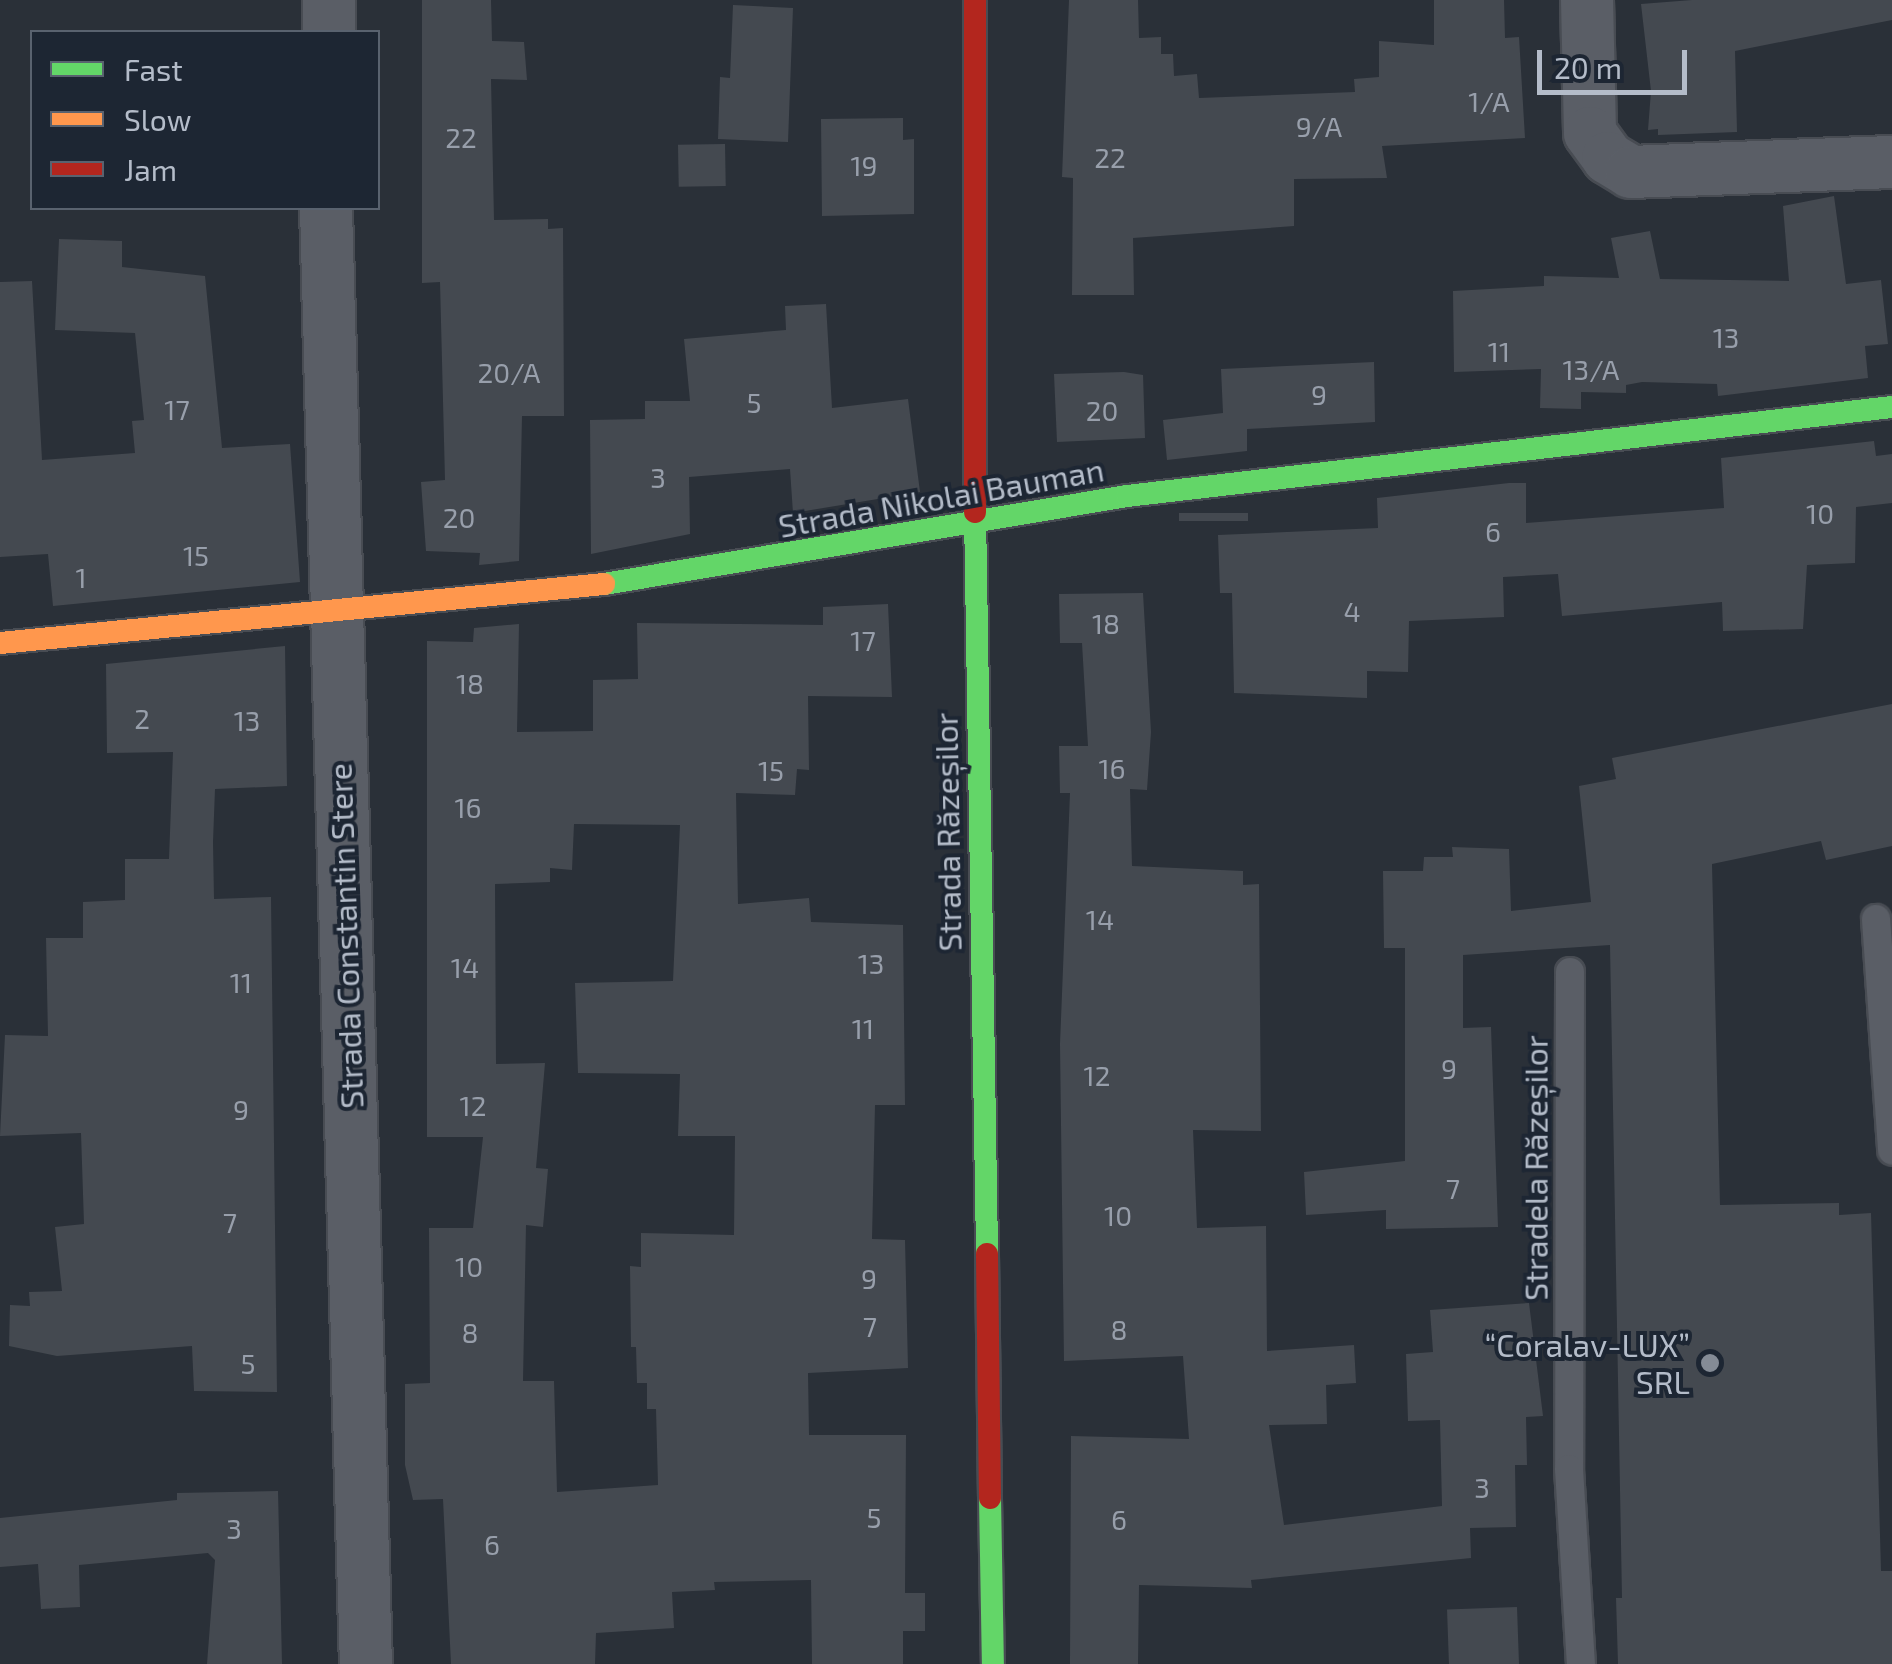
<!DOCTYPE html>
<meta charset="utf-8">
<style>
body{margin:0}
#map{position:relative;width:1892px;height:1664px;overflow:hidden;background:#2a3038;font-family:"Exo 2",sans-serif}
div>[style]{position:absolute}
.building>*{inset:0;background:#444950;transform-origin:0 0}
.roads{filter:drop-shadow(2px 0 #484c53) drop-shadow(-2px 0 #484c53) drop-shadow(0 2px #484c53) drop-shadow(0 -2px #484c53)}
.lane>*{height:28px;margin:-14px;padding:0 14px;transform-origin:14px;border-radius:14px;background:#5a5e66}
.street>*{height:52px;margin:-26px;padding:0 26px;transform-origin:26px;border-radius:26px;background:#5a5e66}
.fast>*{height:22px;margin:-11px;padding:0 11px;transform-origin:11px;border-radius:11px;background:#63d668}
.slow>*{height:22px;margin:-11px;padding:0 11px;transform-origin:11px;border-radius:11px;background:#ff974d}
.jam>*{height:22px;margin:-11px;padding:0 11px;transform-origin:11px;border-radius:11px;background:#b3261e}
.dots>*{width:28px;height:28px;translate:-50% -50%;box-sizing:border-box;border:5px solid #1d2633;border-radius:50%}
span{translate:-50% -50%;white-space:nowrap;text-align:center;line-height:1.15;-webkit-text-stroke:8px #1d2633;paint-order:stroke}
.number-label{font-size:28px;color:#989fab}
.number-label span{-webkit-text-stroke-width:0}
.street-label{font-size:32px;color:#b4bcc9}
.poi-label{font-size:32px;color:#b4bcc9}
.right{translate:-100% -50%;text-align:right}
.legend{position:absolute;left:30px;top:30px;width:350px;height:180px;box-sizing:border-box;background:#1d2633;border:2px solid #59626f;margin:0;padding:12px 18px;list-style:none;font-size:30px;color:#b4bcc9}
.legend li{display:flex;align-items:center;gap:20px;height:50px}
.legend b{width:50px;border:2px solid #59626f}
.scale{position:absolute;left:1537px;top:50px;width:150px;height:45px;box-sizing:border-box;border:5px solid #b4bcc9;border-top:0;padding-left:12px;font-size:30px;line-height:35px;white-space:nowrap;color:#b4bcc9;-webkit-text-stroke:8px #1d2633;paint-order:stroke}
</style>
<div id="map">
<div class="building">
<div style="clip-path:polygon(422px 0,491px 0,492px 41px,524px 42px,527px 80px,491px 79px,494px 220px,548px 219px,548px 229px,563px 228px,564px 416px,522px 416px,519px 561px,479px 565px,480px 553px,426px 551px,421px 482px,445px 480px,440px 282px,422px 283px)"></div>
<div style="clip-path:polygon(1069px 0,1138px 0,1139px 38px,1161px 37px,1161px 54px,1173px 54px,1174px 76px,1197px 74px,1199px 98px,1355px 92px,1354px 79px,1379px 77px,1379px 41px,1434px 45px,1434px 0,1504px 0,1505px 38px,1519px 37px,1525px 138px,1382px 146px,1387px 178px,1294px 179px,1294px 226px,1133px 238px,1134px 295px,1072px 295px,1073px 178px,1062px 177px)"></div>
<div style="clip-path:polygon(1692px 0,1892px 0,1892px 20px,1735px 51px,1737px 132px,1658px 135px,1658px 129px,1648px 130px,1651px 91px,1641px 4px)"></div>
<div style="clip-path:polygon(733px 5px,793px 8px,788px 142px,718px 139px,720px 77px,730px 78px)"></div>
<div style="clip-path:polygon(903px 118px,903px 140px,914px 139px,914px 214px,822px 216px,821px 119px)"></div>
<div style="left:725px;top:144px;width:42px;height:47px;rotate:89deg"></div>
<div style="clip-path:polygon(1834px 196px,1846px 284px,1881px 280px,1888px 344px,1865px 346px,1868px 378px,1718px 396px,1717px 384px,1642px 382px,1626px 385px,1626px 393px,1581px 392px,1581px 409px,1540px 408px,1541px 369px,1454px 372px,1453px 291px,1544px 286px,1544px 276px,1619px 278px,1611px 238px,1650px 231px,1660px 279px,1789px 281px,1783px 206px)"></div>
<div style="clip-path:polygon(59px 239px,122px 241px,122px 267px,205px 276px,222px 448px,290px 444px,300px 582px,53px 606px,48px 554px,0 557px,0 282px,32px 281px,42px 460px,135px 453px,132px 421px,144px 420px,135px 333px,55px 330px)"></div>
<div style="clip-path:polygon(826px 304px,832px 408px,908px 399px,920px 492px,793px 513px,790px 469px,689px 477px,690px 534px,591px 554px,590px 420px,645px 419px,645px 401px,690px 401px,684px 339px,786px 330px,785px 306px)"></div>
<div style="clip-path:polygon(1374px 362px,1375px 422px,1247px 429px,1247px 451px,1167px 460px,1163px 420px,1223px 413px,1221px 369px)"></div>
<div style="clip-path:polygon(1124px 372px,1143px 375px,1145px 438px,1057px 442px,1054px 374px)"></div>
<div style="clip-path:polygon(1874px 441px,1876px 456px,1892px 454px,1892px 503px,1856px 507px,1855px 563px,1807px 565px,1803px 629px,1723px 631px,1722px 602px,1562px 616px,1558px 574px,1503px 577px,1504px 617px,1409px 621px,1408px 672px,1367px 671px,1367px 698px,1234px 693px,1232px 593px,1220px 593px,1218px 535px,1378px 528px,1377px 498px,1509px 483px,1526px 483px,1526px 523px,1724px 508px,1721px 458px)"></div>
<div style="left:1248px;top:513px;width:8px;height:69px;rotate:90deg"></div>
<div style="clip-path:polygon(1143px 593px,1151px 732px,1147px 790px,1130px 789px,1132px 866px,1243px 871px,1243px 885px,1259px 884px,1261px 1131px,1193px 1130px,1197px 1228px,1266px 1226px,1267px 1351px,1354px 1345px,1356px 1383px,1326px 1385px,1327px 1424px,1269px 1425px,1284px 1525px,1442px 1506px,1440px 1420px,1408px 1421px,1406px 1354px,1433px 1352px,1430px 1310px,1529px 1303px,1543px 1416px,1526px 1417px,1527px 1465px,1515px 1465px,1516px 1527px,1470px 1528px,1471px 1558px,1251px 1580px,1252px 1588px,1139px 1585px,1138px 1664px,1070px 1664px,1071px 1436px,1189px 1439px,1183px 1356px,1064px 1361px,1060px 1044px,1070px 793px,1060px 793px,1059px 746px,1088px 746px,1082px 643px,1060px 643px,1059px 594px)"></div>
<div style="clip-path:polygon(evenodd,888px 604px,892px 697px,808px 696px,809px 770px,797px 769px,795px 795px,736px 793px,738px 904px,809px 898px,811px 922px,903px 925px,905px 1105px,875px 1105px,872px 1239px,905px 1240px,908px 1368px,808px 1373px,809px 1435px,906px 1435px,905px 1593px,925px 1593px,925px 1631px,903px 1631px,903px 1664px,812px 1664px,811px 1580px,714px 1582px,715px 1590px,672px 1592px,674px 1628px,596px 1633px,595px 1664px,451px 1664px,443px 1499px,413px 1500px,405px 1465px,405px 1384px,430px 1383px,429px 1228px,473px 1228px,483px 1137px,427px 1137px,427px 641px,473px 642px,474px 628px,519px 624px,517px 732px,593px 731px,593px 680px,638px 679px,637px 623px,823px 625px,823px 607px,888px 604px,574px 824px,680px 825px,673px 981px,575px 983px,578px 1073px,680px 1074px,678px 1136px,735px 1136px,734px 1235px,641px 1233px,641px 1267px,630px 1266px,631px 1347px,636px 1347px,637px 1383px,647px 1383px,647px 1409px,656px 1409px,658px 1485px,557px 1492px,554px 1381px,523px 1381px,526px 1225px,543px 1227px,548px 1169px,536px 1168px,545px 1063px,496px 1064px,495px 884px,550px 882px,550px 868px,572px 870px,574px 824px)"></div>
<div style="clip-path:polygon(285px 646px,287px 786px,215px 789px,213px 842px,214px 899px,271px 897px,277px 1392px,194px 1391px,192px 1346px,57px 1356px,9px 1346px,10px 1305px,30px 1306px,29px 1292px,62px 1291px,55px 1227px,84px 1224px,81px 1133px,0 1136px,5px 1035px,48px 1036px,46px 938px,83px 938px,83px 902px,125px 900px,125px 859px,169px 859px,173px 752px,107px 753px,106px 664px)"></div>
<div style="clip-path:polygon(1892px 704px,1892px 846px,1826px 860px,1821px 841px,1712px 864px,1720px 1205px,1839px 1203px,1839px 1215px,1871px 1213px,1881px 1571px,1892px 1571px,1892px 1664px,1618px 1664px,1616px 1598px,1622px 1598px,1610px 945px,1463px 955px,1463px 1028px,1491px 1027px,1498px 1227px,1386px 1229px,1386px 1210px,1306px 1215px,1304px 1172px,1405px 1161px,1405px 948px,1384px 948px,1383px 871px,1423px 871px,1424px 857px,1453px 857px,1452px 847px,1509px 849px,1511px 911px,1591px 902px,1579px 786px,1616px 779px,1612px 758px)"></div>
<div style="clip-path:polygon(278px 1491px,282px 1664px,207px 1664px,215px 1560px,208px 1553px,79px 1565px,80px 1607px,41px 1609px,38px 1564px,0 1567px,0 1518px,177px 1500px,177px 1493px)"></div>
<div style="left:1517px;top:1607px;width:57px;height:70px;rotate:88deg"></div>
</div>
<div class="roads">
<div class="lane">
<div style="left:1876px;top:919px;width:232px;rotate:86deg"></div>
<div style="left:1570px;top:972px;width:497px;rotate:90.1deg"></div>
<div style="left:1569px;top:1469px;width:195px;rotate:86.5deg"></div>
</div>
<div class="street">
<div style="left:1587px;top:0;width:133px;rotate:88.7deg"></div>
<div style="left:1590px;top:133px;width:31px;rotate:54deg"></div>
<div style="left:1608px;top:158px;width:27px;rotate:31deg"></div>
<div style="left:1631px;top:172px;width:261px;rotate:-2.2deg"></div>
<div style="left:329px;top:32px;width:32px;rotate:-90deg"></div>
<div style="left:326px;top:208px;width:1457px;rotate:88.43deg"></div>
</div>
<div class="fast">
<div style="left:975px;top:512px;width:742px;rotate:89.07deg"></div>
<div style="left:604px;top:584px;width:530px;rotate:-9.55deg"></div>
<div style="left:1127px;top:496px;width:770px;rotate:-6.64deg"></div>
<div style="left:990px;top:1498px;width:166px;rotate:89deg"></div>
</div>
<div class="slow">
<div style="left:0;top:643px;width:607px;rotate:-5.58deg"></div>
</div>
<div class="jam">
<div style="left:975px;top:0;width:512px;rotate:90deg"></div>
<div style="left:987px;top:1254px;width:244px;rotate:89.3deg"></div>
</div>
</div>
<div class="dots">
<div style="left:1710px;top:1363px;background:#848b96"></div>
</div>
<div class="number-label">
<span style="left:1489px;top:101px">1/A</span>
<span style="left:1319px;top:126px">9/A</span>
<span style="left:461px;top:137px">22</span>
<span style="left:1110px;top:157px">22</span>
<span style="left:864px;top:165px">19</span>
<span style="left:1726px;top:337px">13</span>
<span style="left:1499px;top:351px">11</span>
<span style="left:1591px;top:369px">13/A</span>
<span style="left:509px;top:372px">20/A</span>
<span style="left:1319px;top:394px">9</span>
<span style="left:754px;top:402px">5</span>
<span style="left:177px;top:409px">17</span>
<span style="left:1102px;top:410px">20</span>
<span style="left:658px;top:477px">3</span>
<span style="left:1820px;top:513px">10</span>
<span style="left:459px;top:517px">20</span>
<span style="left:1493px;top:531px">6</span>
<span style="left:196px;top:555px">15</span>
<span style="left:81px;top:577px">1</span>
<span style="left:1352px;top:611px">4</span>
<span style="left:1106px;top:623px">18</span>
<span style="left:863px;top:640px">17</span>
<span style="left:470px;top:683px">18</span>
<span style="left:142px;top:718px">2</span>
<span style="left:247px;top:720px">13</span>
<span style="left:1112px;top:768px">16</span>
<span style="left:771px;top:770px">15</span>
<span style="left:468px;top:807px">16</span>
<span style="left:1100px;top:919px">14</span>
<span style="left:871px;top:963px">13</span>
<span style="left:465px;top:967px">14</span>
<span style="left:241px;top:982px">11</span>
<span style="left:863px;top:1028px">11</span>
<span style="left:1449px;top:1068px">9</span>
<span style="left:1097px;top:1075px">12</span>
<span style="left:473px;top:1105px">12</span>
<span style="left:241px;top:1109px">9</span>
<span style="left:1453px;top:1188px">7</span>
<span style="left:1118px;top:1215px">10</span>
<span style="left:230px;top:1222px">7</span>
<span style="left:469px;top:1266px">10</span>
<span style="left:869px;top:1278px">9</span>
<span style="left:870px;top:1326px">7</span>
<span style="left:1119px;top:1329px">8</span>
<span style="left:470px;top:1332px">8</span>
<span style="left:248px;top:1363px">5</span>
<span style="left:1482px;top:1487px">3</span>
<span style="left:874px;top:1517px">5</span>
<span style="left:1119px;top:1519px">6</span>
<span style="left:234px;top:1528px">3</span>
<span style="left:492px;top:1544px">6</span>
</div>
<div class="street-label">
<span style="left:941px;top:497px;rotate:-10deg">Strada Nikolai Bauman</span>
<span style="left:947px;top:832px;rotate:-91deg">Strada Răzeșilor</span>
<span style="left:345px;top:936px;rotate:-92deg">Strada Constantin Stere</span>
<span style="left:1535px;top:1168px;rotate:-90deg">Stradela Răzeșilor</span>
</div>
<div class="poi-label">
<span class="right" style="left:1690px;top:1363px">“Coralav-LUX”<br>SRL</span>
</div>
<ul class="legend">
<li><b style="height:12px;background:#63d668"></b>Fast</li>
<li><b style="height:12px;background:#ff974d"></b>Slow</li>
<li><b style="height:12px;background:#b3261e"></b>Jam</li>
</ul>
<div class="scale">20 m</div>
</div>
